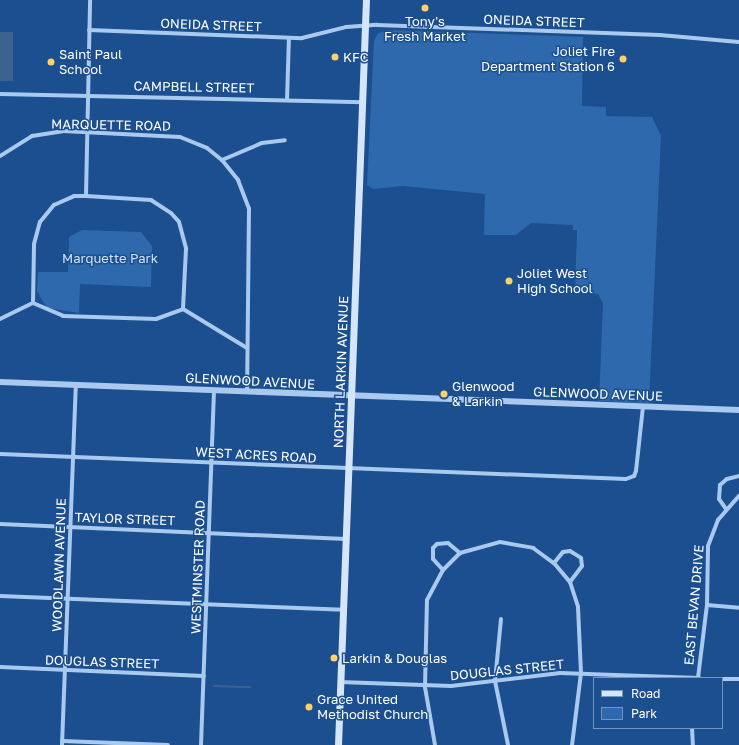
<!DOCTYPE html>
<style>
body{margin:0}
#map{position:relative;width:739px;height:745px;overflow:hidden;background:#1b4f8f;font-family:"Golos Text",sans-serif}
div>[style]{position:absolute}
.green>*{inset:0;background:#2e69ad}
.water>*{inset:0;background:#3c6290;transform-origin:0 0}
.stream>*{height:1.5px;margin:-0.75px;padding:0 0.75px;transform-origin:0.75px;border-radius:0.75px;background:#3c6290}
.minor>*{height:4px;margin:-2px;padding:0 2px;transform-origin:2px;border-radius:2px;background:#a9c9ee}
.tertiary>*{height:6px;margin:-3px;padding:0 3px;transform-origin:3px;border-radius:3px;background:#a9c9ee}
.secondary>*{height:7px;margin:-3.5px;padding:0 3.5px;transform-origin:3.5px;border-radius:3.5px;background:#d6e6fa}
.dots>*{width:11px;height:11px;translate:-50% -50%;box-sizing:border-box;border:2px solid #1b4f8f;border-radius:50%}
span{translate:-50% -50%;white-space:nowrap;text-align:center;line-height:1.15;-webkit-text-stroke:3px #1b4f8f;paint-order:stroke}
.street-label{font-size:13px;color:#fff}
.poi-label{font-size:13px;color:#fff}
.right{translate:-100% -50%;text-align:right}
.left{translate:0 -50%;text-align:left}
.park-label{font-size:13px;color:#cfe3fa}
.legend{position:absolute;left:593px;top:677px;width:130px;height:52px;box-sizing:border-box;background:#1b4f8f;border:1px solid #7695bc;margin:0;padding:5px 7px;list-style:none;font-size:12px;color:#fff}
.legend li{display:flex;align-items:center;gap:8px;height:20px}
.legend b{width:20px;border:1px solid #7695bc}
</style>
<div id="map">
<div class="green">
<div style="clip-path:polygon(389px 30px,583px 37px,582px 106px,606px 107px,606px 116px,652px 117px,661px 136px,649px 403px,599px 401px,603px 303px,598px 294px,575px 291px,577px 230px,573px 230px,573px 225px,531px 223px,516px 235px,484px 235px,485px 194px,403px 186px,373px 189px,367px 185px,374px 41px,378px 33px)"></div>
<div style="clip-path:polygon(82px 230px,141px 232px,152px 246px,151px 287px,80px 284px,79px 313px,47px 308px,37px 291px,38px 272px,68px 272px,69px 237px)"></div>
</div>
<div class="water">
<div style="left:0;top:32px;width:13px;height:49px"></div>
</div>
<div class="stream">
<div style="left:214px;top:686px;width:36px;rotate:2deg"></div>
</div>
<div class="minor">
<div style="left:89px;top:30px;width:213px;rotate:2.2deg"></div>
<div style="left:302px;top:38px;width:45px;rotate:-14deg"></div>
<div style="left:346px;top:27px;width:31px;rotate:-4deg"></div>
<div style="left:377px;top:25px;width:283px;rotate:2deg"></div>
<div style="left:660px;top:35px;width:79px;rotate:5.1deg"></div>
<div style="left:0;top:94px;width:363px;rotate:1.3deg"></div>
<div style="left:287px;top:100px;width:62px;rotate:-88.2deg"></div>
<div style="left:0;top:156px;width:38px;rotate:-32deg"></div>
<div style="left:32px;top:136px;width:31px;rotate:-9deg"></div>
<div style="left:63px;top:131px;width:117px;rotate:2.9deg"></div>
<div style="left:180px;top:137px;width:29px;rotate:22deg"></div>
<div style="left:207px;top:148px;width:19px;rotate:39deg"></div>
<div style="left:222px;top:160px;width:26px;rotate:51deg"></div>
<div style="left:238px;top:180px;width:31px;rotate:69deg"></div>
<div style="left:249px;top:209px;width:183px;rotate:90.6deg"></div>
<div style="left:222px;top:160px;width:43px;rotate:-23deg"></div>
<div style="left:262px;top:143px;width:23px;rotate:-7deg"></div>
<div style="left:86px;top:196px;width:196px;rotate:-88.8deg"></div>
<div style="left:33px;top:303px;width:59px;rotate:-89deg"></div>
<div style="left:34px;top:244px;width:23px;rotate:-75deg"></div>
<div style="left:40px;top:222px;width:22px;rotate:-51deg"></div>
<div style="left:54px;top:205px;width:22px;rotate:-24deg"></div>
<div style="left:74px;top:196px;width:12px"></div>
<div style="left:86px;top:196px;width:65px;rotate:3.5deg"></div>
<div style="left:151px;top:200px;width:24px;rotate:33deg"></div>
<div style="left:171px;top:213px;width:12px;rotate:48deg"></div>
<div style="left:179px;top:222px;width:28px;rotate:75deg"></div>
<div style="left:186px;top:249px;width:60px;rotate:92.9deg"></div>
<div style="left:33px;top:303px;width:33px;rotate:23deg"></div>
<div style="left:63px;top:316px;width:93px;rotate:1.8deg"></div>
<div style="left:156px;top:319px;width:29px;rotate:-20deg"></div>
<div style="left:183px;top:309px;width:75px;rotate:31.4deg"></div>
<div style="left:0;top:319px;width:37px;rotate:-26deg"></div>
<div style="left:0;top:454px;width:626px;rotate:2.29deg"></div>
<div style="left:626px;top:479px;width:9px;rotate:-21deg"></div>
<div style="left:634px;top:476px;width:5px;rotate:-68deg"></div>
<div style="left:636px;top:471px;width:64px;rotate:-83.8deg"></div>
<div style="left:726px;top:509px;width:12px;rotate:-125deg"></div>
<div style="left:719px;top:499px;width:14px;rotate:-86deg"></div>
<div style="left:720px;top:485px;width:9px;rotate:-41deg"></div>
<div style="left:727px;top:479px;width:12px;rotate:-14deg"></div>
<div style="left:0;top:524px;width:346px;rotate:2.5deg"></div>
<div style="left:554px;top:563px;width:14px;rotate:-51deg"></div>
<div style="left:563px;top:552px;width:7px;rotate:-8deg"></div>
<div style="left:570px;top:551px;width:13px;rotate:32deg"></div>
<div style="left:581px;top:558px;width:8px;rotate:83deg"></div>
<div style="left:582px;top:566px;width:20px;rotate:127deg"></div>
<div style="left:443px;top:570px;width:15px;rotate:-132deg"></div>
<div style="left:433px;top:559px;width:11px;rotate:-90deg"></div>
<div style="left:433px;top:548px;width:6px;rotate:-45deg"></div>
<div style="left:437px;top:544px;width:11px;rotate:-5deg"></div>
<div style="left:448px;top:543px;width:16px;rotate:40deg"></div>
<div style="left:0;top:596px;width:343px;rotate:2.3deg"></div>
<div style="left:707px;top:605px;width:32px;rotate:5deg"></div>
<div style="left:501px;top:619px;width:62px;rotate:95.5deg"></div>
<div style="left:495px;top:681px;width:65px;rotate:78.5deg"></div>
<div style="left:0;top:667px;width:204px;rotate:2.5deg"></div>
<div style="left:698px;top:678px;width:74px;rotate:-83deg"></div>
<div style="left:707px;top:605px;width:59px;rotate:-89deg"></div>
<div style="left:708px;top:546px;width:28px;rotate:-69deg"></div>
<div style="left:718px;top:520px;width:32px;rotate:-49deg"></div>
<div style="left:722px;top:679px;width:17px"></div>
<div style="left:340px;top:682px;width:111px;rotate:2.1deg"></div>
<div style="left:451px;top:686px;width:110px;rotate:-6.8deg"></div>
<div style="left:560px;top:673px;width:139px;rotate:2.1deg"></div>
<div style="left:692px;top:728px;width:17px;rotate:87deg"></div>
<div style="left:62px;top:741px;width:106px;rotate:2.2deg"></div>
<div style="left:62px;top:745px;width:360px;rotate:-87.8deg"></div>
<div style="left:201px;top:745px;width:355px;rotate:-87.9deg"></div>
<div style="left:435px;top:745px;width:59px;rotate:-99.8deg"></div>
<div style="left:425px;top:687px;width:87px;rotate:-88.7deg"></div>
<div style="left:427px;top:600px;width:34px;rotate:-62deg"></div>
<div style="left:443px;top:570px;width:24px;rotate:-45deg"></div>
<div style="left:460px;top:553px;width:41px;rotate:-15.4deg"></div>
<div style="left:500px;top:542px;width:34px;rotate:10deg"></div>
<div style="left:533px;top:548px;width:26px;rotate:36deg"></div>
<div style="left:554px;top:563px;width:25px;rotate:50deg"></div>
<div style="left:570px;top:582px;width:26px;rotate:72deg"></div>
<div style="left:578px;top:607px;width:66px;rotate:87.4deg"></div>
<div style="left:581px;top:673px;width:73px;rotate:97.1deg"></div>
</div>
<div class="tertiary">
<div style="left:0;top:382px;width:740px;rotate:2.17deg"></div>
</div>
<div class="secondary">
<div style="left:338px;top:745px;width:746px;rotate:-87.85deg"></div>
</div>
<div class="dots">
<div style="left:425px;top:8px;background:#ffd166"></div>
<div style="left:335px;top:57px;background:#ffd166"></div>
<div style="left:623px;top:59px;background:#ffd166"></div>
<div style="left:51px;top:62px;background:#ffd166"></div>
<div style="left:509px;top:281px;background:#ffd166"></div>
<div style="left:444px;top:394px;background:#ffd166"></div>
<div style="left:334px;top:658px;background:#ffd166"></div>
<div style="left:309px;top:707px;background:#ffd166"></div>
</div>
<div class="street-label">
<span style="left:534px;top:21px;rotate:2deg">ONEIDA STREET</span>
<span style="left:211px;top:25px;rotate:2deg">ONEIDA STREET</span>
<span style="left:194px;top:87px;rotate:1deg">CAMPBELL STREET</span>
<span style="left:111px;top:125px;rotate:1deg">MARQUETTE ROAD</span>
<span style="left:341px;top:372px;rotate:-88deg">NORTH LARKIN AVENUE</span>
<span style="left:250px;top:381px;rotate:3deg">GLENWOOD AVENUE</span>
<span style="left:598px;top:394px;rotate:2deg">GLENWOOD AVENUE</span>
<span style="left:256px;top:455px;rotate:3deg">WEST ACRES ROAD</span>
<span style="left:125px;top:519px;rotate:2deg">TAYLOR STREET</span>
<span style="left:59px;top:565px;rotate:-88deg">WOODLAWN AVENUE</span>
<span style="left:198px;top:567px;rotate:-88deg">WESTMINSTER ROAD</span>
<span style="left:694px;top:605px;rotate:-85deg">EAST BEVAN DRIVE</span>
<span style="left:102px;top:662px;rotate:2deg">DOUGLAS STREET</span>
<span style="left:507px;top:670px;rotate:-6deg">DOUGLAS STREET</span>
</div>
<div class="poi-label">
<span style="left:425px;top:29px">Tony's<br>Fresh Market</span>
<span class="right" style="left:615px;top:59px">Joliet Fire<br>Department Station 6</span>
<span class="left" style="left:59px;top:62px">Saint Paul<br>School</span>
<span class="left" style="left:343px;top:57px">KFC</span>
<span class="left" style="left:517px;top:281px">Joliet West<br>High School</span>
<span class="left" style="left:452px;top:394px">Glenwood<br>&amp; Larkin</span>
<span class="left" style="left:342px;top:658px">Larkin &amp; Douglas</span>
<span class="left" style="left:317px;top:707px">Grace United<br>Methodist Church</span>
</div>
<div class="park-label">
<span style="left:110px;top:258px">Marquette Park</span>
</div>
<ul class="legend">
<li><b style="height:5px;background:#d6e6fa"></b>Road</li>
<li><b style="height:11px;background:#2e69ad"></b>Park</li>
</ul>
</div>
